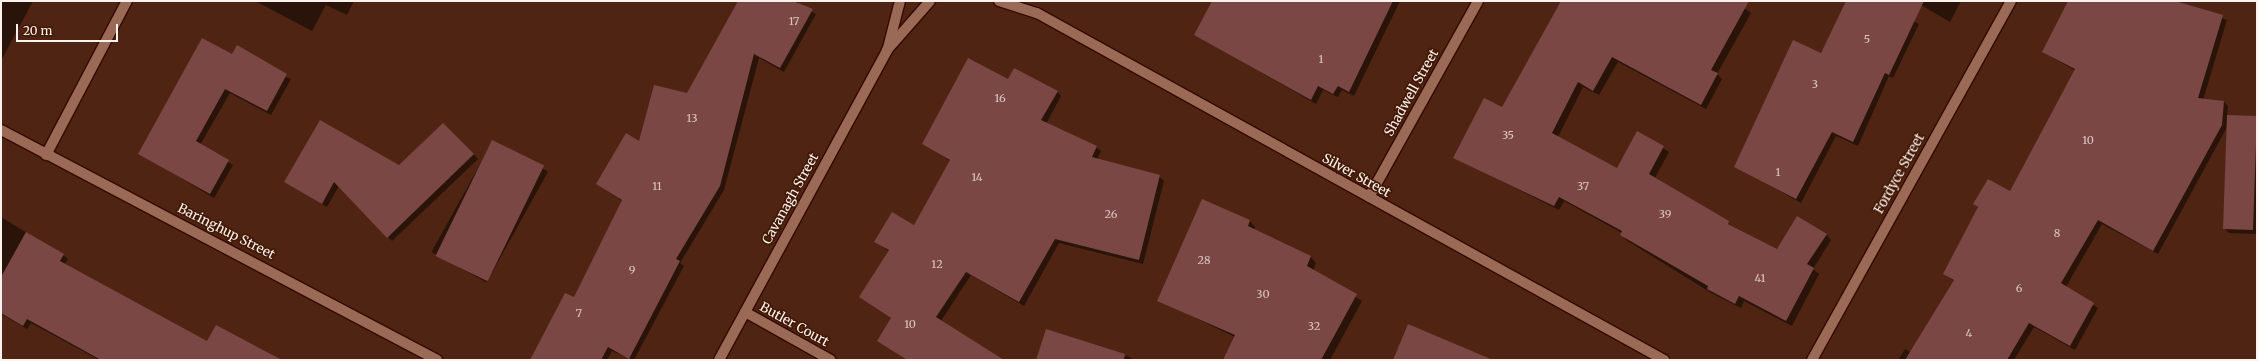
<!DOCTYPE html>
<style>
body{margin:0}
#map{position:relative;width:2258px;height:361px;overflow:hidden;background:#4f2412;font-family:Merriweather,serif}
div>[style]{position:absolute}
.shadow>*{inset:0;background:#0007;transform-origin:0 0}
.building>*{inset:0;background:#7a4745;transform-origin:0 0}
.roads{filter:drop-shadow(1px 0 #330a00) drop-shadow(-1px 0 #330a00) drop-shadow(0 1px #330a00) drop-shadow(0 -1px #330a00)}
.street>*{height:10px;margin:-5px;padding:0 5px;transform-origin:5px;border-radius:5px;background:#9b6a56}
span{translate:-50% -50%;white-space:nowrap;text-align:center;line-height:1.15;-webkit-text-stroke:3.5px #431a07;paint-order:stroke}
.number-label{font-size:11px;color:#dcc7c3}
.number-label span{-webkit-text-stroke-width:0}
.street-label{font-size:13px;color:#fdf2ed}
.frame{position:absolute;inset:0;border:2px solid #fdf2ed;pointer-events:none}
.scale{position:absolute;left:16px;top:24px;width:102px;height:18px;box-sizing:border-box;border:2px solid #fdf2ed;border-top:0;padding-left:5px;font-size:12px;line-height:14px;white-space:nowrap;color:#fdf2ed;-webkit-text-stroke:3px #431a07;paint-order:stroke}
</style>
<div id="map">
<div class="shadow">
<div style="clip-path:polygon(1px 1px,33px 1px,1px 61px)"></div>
<div style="clip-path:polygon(255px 1px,354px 1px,347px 15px,326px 5px,312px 31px)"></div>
<div style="clip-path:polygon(739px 1px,799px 1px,798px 4px,816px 14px,784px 72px,759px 58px,724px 190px,680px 263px,684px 266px,634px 360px,612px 351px,607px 360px,533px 360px,574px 299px,622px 201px,597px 184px,688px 94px)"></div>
<div style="clip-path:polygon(1213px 1px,1400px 1px,1354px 96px,1342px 90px,1338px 97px,1323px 90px,1316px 104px,1195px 34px)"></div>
<div style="clip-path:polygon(1565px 1px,1734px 1px,1751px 13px,1717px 74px,1722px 79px,1706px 109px,1618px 62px,1599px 95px,1583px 87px,1558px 137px,1617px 170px,1638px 132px,1669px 152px,1655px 178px,1734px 227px,1777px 250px,1826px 234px,1831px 240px,1813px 269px,1819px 274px,1792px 326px,1744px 301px,1741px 308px,1713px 294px,1626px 240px,1622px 233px,1564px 201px,1559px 210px,1455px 158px,1502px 108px)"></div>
<div style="clip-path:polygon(1847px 1px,1876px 1px,1919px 24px,1893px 78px,1889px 76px,1858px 146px,1836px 136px,1801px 203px,1735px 166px,1821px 54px)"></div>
<div style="clip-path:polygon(1914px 1px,1961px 1px,1950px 22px)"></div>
<div style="clip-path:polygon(2069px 1px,2172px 1px,2227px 20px,2203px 100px,2224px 102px,2228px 106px,2227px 116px,2257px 117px,2257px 234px,2229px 233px,2224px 228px,2227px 120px,2226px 129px,2158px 254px,2102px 224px,2066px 287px,2098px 308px,2075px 350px,2034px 327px,2014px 360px,1898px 360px,1905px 349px,1911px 352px,1954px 281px,1944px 274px,1978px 208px,1974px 204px,2011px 192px,2076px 71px,2043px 52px)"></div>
<div style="clip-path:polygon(233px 56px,291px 79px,271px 115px,230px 93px,200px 145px,233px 165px,214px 198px,139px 153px)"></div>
<div style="clip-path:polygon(1009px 81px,1057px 91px,1061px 96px,1046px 124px,1096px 147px,1101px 151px,1097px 160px,1159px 176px,1164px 181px,1143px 264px,1059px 243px,1024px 306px,971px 275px,941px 321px,997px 360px,906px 360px,878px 340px,892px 319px,860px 297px,890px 252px,876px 242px,914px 226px,950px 161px,924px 144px)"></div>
<div style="clip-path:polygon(443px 124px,478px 159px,392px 241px,339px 186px,327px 207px,285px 182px,399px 166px)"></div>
<div style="left:493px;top:141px;width:63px;height:127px;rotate:29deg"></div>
<div style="clip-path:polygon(1202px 200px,1250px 221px,1255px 227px,1254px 230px,1311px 257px,1316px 263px,1313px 271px,1362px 301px,1330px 360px,1226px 360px,1235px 337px,1158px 300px)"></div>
<div style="clip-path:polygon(1px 217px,63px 255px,68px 259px,65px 264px,208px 342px,276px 360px,99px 360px,31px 323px,27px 329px,1px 314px)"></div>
<div style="clip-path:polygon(1046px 330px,1132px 358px,1134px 360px,1037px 360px)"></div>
</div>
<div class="building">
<div style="clip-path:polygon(738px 1px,793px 1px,813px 9px,780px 68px,754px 54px,720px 186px,676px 259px,680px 261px,629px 359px,608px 347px,601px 360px,530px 360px,565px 293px,574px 297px,622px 200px,596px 184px,626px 133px,639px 141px,654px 85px,687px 93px)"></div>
<div style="clip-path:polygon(1212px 1px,1393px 1px,1349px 92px,1338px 86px,1333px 94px,1318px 86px,1311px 100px,1194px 35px)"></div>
<div style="clip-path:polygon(1561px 1px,1749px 1px,1711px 70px,1718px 73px,1701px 105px,1612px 57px,1593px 91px,1578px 82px,1552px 133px,1617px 168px,1637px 131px,1664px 146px,1649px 174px,1729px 221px,1728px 224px,1777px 249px,1797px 216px,1827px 234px,1807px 264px,1814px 268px,1786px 321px,1739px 296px,1735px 304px,1707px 289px,1708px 286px,1620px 235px,1622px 231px,1559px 197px,1554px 206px,1453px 158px,1484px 98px,1502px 107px)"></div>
<div style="clip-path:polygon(1846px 1px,1924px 1px,1889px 75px,1885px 73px,1853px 142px,1832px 132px,1796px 199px,1734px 167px,1793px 40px,1821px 53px)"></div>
<div style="clip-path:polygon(2068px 1px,2175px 1px,2223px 15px,2198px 98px,2224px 101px,2222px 125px,2153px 251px,2098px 220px,2061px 283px,2094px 303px,2070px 346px,2029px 323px,2007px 360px,1905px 360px,1954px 280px,1943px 274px,1978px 207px,1973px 204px,1988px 179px,2010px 191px,2075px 69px,2042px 52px)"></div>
<div style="clip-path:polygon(202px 38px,232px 54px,237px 45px,287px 74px,267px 111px,225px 89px,196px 141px,229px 160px,210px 194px,138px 154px)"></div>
<div style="clip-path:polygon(968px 58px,1008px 79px,1014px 68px,1058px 91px,1041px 120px,1097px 146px,1092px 157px,1160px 175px,1139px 260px,1055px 239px,1019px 302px,966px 272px,936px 317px,1004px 360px,907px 360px,877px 341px,891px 318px,859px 297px,889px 250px,874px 242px,892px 212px,914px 225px,950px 160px,922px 144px)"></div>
<div style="left:2227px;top:115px;width:30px;height:114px;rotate:2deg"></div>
<div style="clip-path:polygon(320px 120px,399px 165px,443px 123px,474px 154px,387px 238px,334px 182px,322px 204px,284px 182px)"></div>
<div style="left:492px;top:140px;width:58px;height:129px;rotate:26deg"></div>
<div style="clip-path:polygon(1202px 199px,1250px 220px,1248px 226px,1311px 256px,1307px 266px,1357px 294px,1321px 360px,1223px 360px,1235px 335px,1157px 301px)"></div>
<div style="clip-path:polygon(26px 232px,64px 254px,60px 261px,207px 341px,216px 325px,282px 360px,101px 360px,27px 319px,23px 326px,1px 313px,1px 277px)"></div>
<div style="clip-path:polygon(1408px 324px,1493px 360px,1393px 360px)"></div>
<div style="clip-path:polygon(1046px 329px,1125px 354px,1124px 360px,1036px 360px)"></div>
</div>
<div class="roads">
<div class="street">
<div style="left:999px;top:1px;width:40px;rotate:18deg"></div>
<div style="left:1037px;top:13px;width:717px;rotate:28.96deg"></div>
<div style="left:888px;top:48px;width:49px;rotate:-75.7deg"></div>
<div style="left:1px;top:130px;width:493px;rotate:27.8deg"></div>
<div style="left:46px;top:155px;width:174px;rotate:-62.3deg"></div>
<div style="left:1369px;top:197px;width:224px;rotate:-60.9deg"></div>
<div style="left:745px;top:312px;width:98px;rotate:29.2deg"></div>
<div style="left:719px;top:360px;width:353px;rotate:-61.5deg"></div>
<div style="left:887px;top:50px;width:65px;rotate:-48.7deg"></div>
<div style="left:1812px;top:360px;width:410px;rotate:-61deg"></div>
</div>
</div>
<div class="number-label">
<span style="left:794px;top:21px">17</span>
<span style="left:1867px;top:39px">5</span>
<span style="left:1321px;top:59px">1</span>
<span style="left:1815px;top:84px">3</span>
<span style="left:1000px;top:98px">16</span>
<span style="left:692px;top:118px">13</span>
<span style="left:1508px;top:135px">35</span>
<span style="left:2088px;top:140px">10</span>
<span style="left:1778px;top:172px">1</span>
<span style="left:977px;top:177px">14</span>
<span style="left:657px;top:186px">11</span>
<span style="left:1583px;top:186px">37</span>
<span style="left:1111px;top:214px">26</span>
<span style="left:1665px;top:214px">39</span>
<span style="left:2057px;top:233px">8</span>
<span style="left:1204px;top:260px">28</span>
<span style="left:937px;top:264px">12</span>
<span style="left:632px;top:270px">9</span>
<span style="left:1760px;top:278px">41</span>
<span style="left:2019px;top:288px">6</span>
<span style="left:1263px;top:294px">30</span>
<span style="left:579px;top:313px">7</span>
<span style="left:910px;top:324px">10</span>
<span style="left:1314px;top:326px">32</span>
<span style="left:1969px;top:333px">4</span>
</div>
<div class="street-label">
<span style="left:1412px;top:93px;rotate:-61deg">Shadwell Street</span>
<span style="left:1900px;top:174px;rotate:-61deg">Fordyce Street</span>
<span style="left:1356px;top:176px;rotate:29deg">Silver Street</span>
<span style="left:791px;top:199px;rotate:-61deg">Cavanagh Street</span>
<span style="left:226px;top:232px;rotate:27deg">Baringhup Street</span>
<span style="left:794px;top:325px;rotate:29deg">Butler Court</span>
</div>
<div class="frame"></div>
<div class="scale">20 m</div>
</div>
